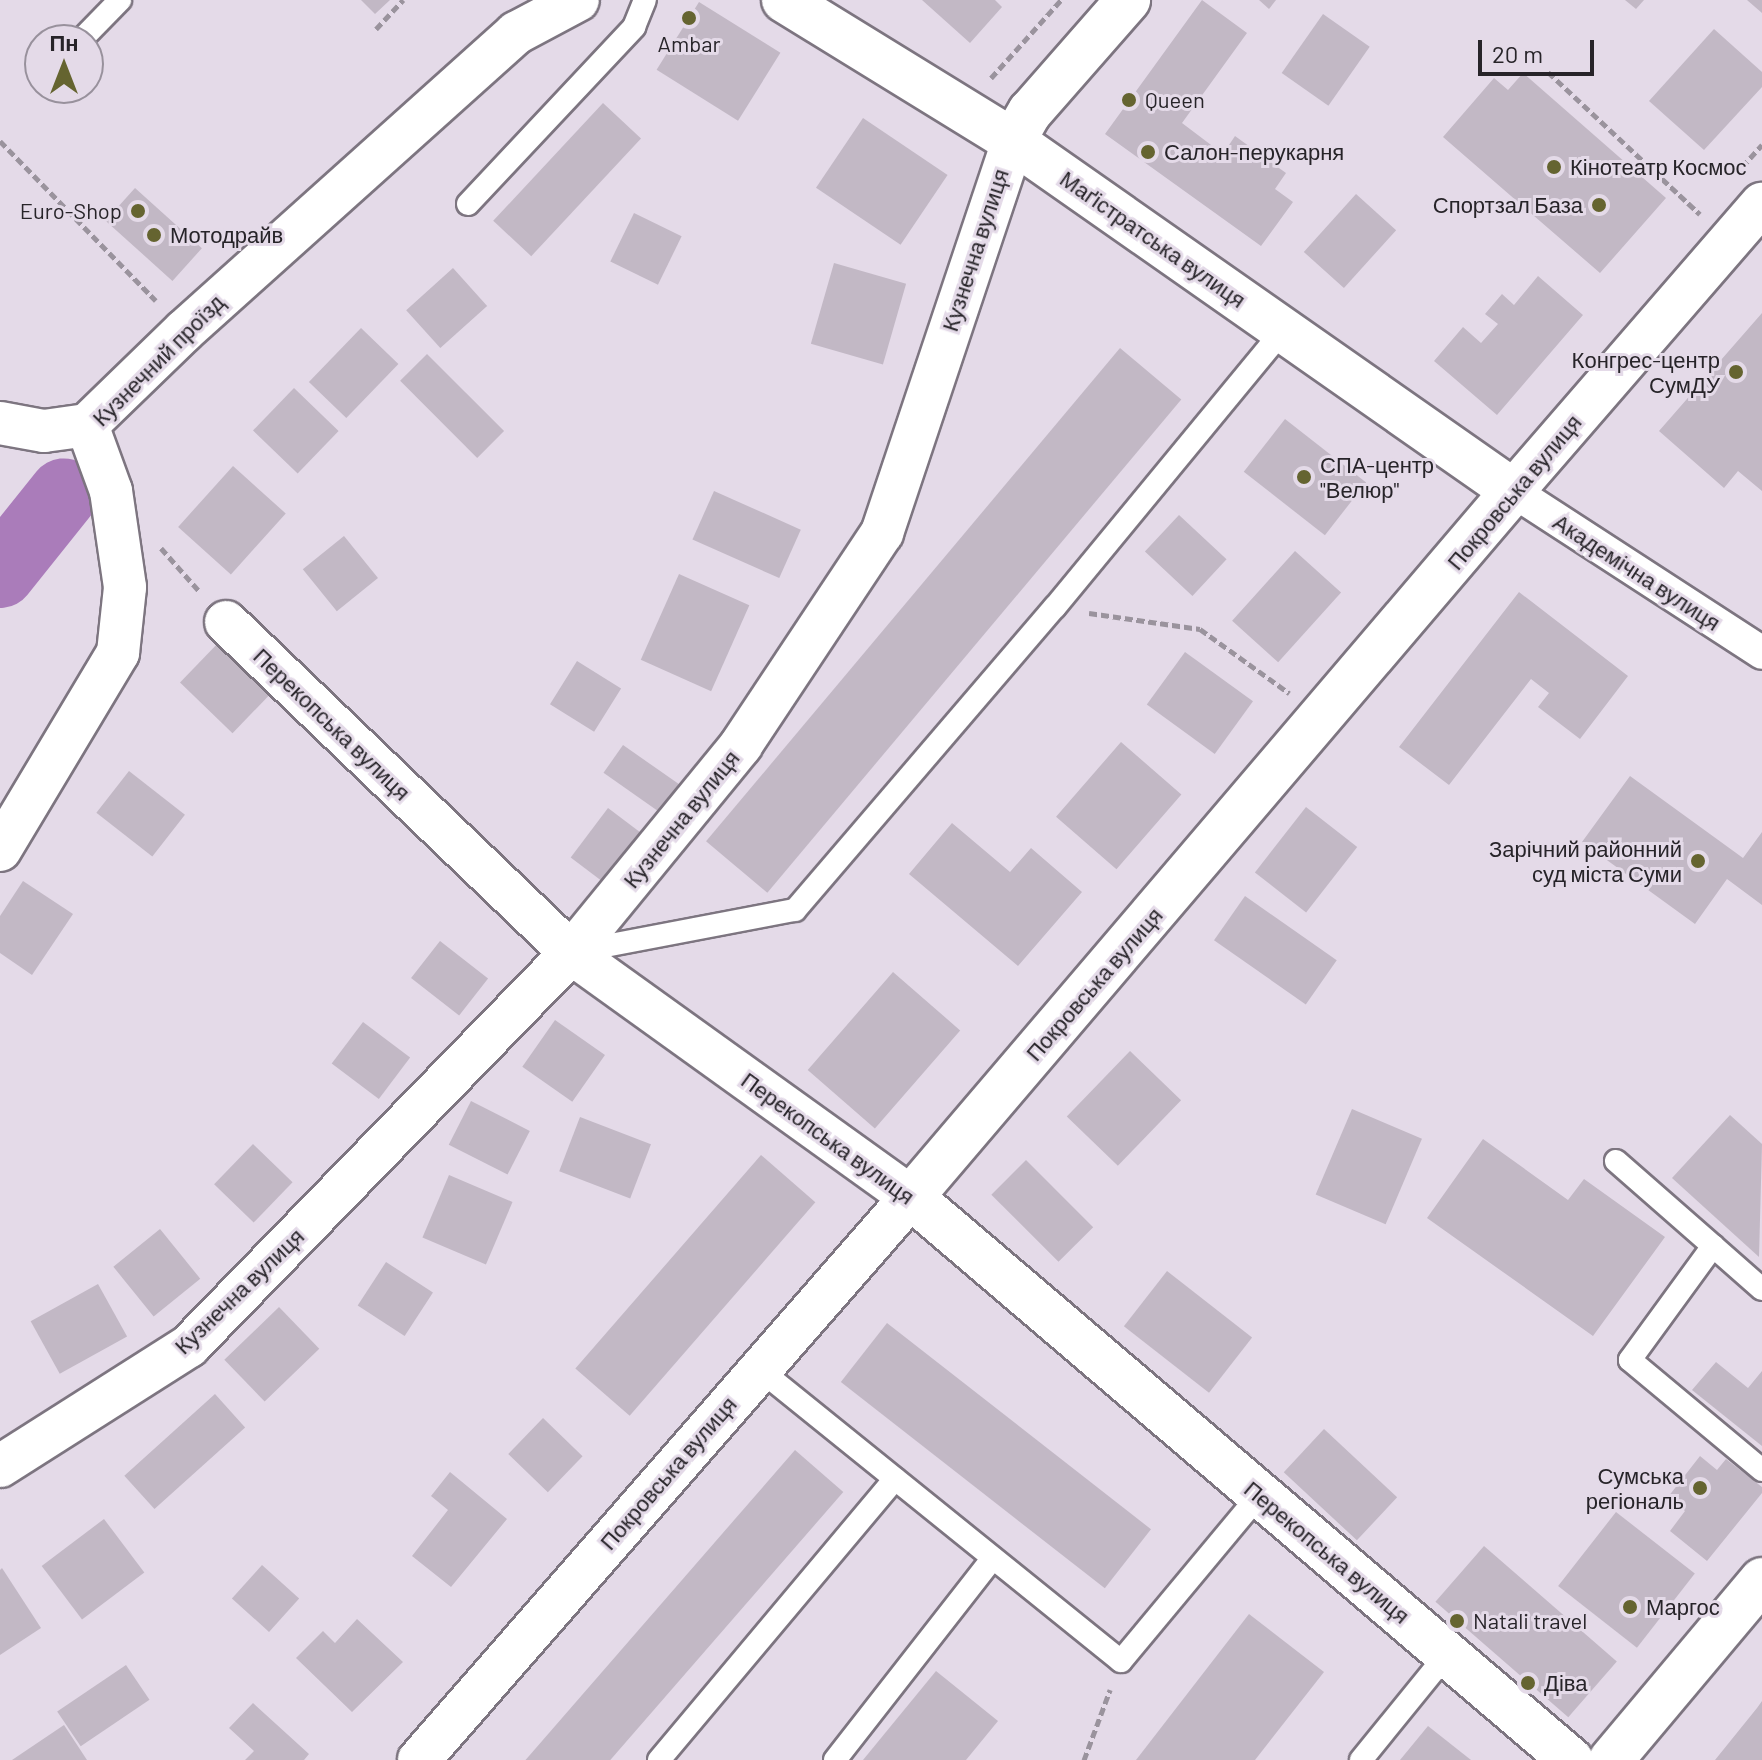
<!DOCTYPE html>
<meta charset="utf-8">
<style>
body{margin:0}
#map{position:relative;width:1762px;height:1760px;overflow:hidden;background:#e4dae8;font-family:Barlow,sans-serif}
div>[style]{position:absolute}
.river>*{height:70px;margin:-35px;padding:0 35px;transform-origin:35px;border-radius:35px;background:#aa7cba}
.building>*{inset:0;background:#c2b8c5;transform-origin:0 0}
.path>*{height:5px;margin-top:-2.5px;transform-origin:0;background:repeating-linear-gradient(90deg,#9a939d 0 8px,transparent 0 12px)}
.roads{filter:drop-shadow(2px 0 #7d7580) drop-shadow(-2px 0 #7d7580) drop-shadow(0 2px #7d7580) drop-shadow(0 -2px #7d7580)}
.service>*{height:22px;margin:-11px;padding:0 11px;transform-origin:11px;border-radius:11px;background:#fff}
.pedestrian>*{height:32px;margin:-16px;padding:0 16px;transform-origin:16px;border-radius:16px;background:#fff}
.minor>*{height:42px;margin:-21px;padding:0 21px;transform-origin:21px;border-radius:21px;background:#fff}
.tertiary>*{height:44px;margin:-22px;padding:0 22px;transform-origin:22px;border-radius:22px;background:#fff}
.secondary>*{height:44px;margin:-22px;padding:0 22px;transform-origin:22px;border-radius:22px;background:#fff}
.dots>*{width:22px;height:22px;translate:-50% -50%;box-sizing:border-box;border:4px solid #e4dae8;border-radius:50%}
span{translate:-50% -50%;white-space:nowrap;text-align:center;line-height:1.15;-webkit-text-stroke:6px #e4dae8;paint-order:stroke}
.poi-label{font-size:22px;color:#272429}
.left{translate:0 -50%;text-align:left}
.right{translate:-100% -50%;text-align:right}
.street-label{font-size:22px;color:#272429}
.north{position:absolute;left:24px;top:24px;width:80px;height:80px;box-sizing:border-box;background:#e4dae8;border:2px solid #98919c;border-radius:50%;rotate:0deg;font-size:22px;font-weight:700;line-height:32px;text-align:center;color:#272429}
.north::after{content:'';display:block;margin:auto;width:28px;height:36px;background:#656430;clip-path:polygon(50% 0,100% 100%,50% 72%,0 100%)}
.scale{position:absolute;left:1478px;top:40px;width:116px;height:36px;box-sizing:border-box;border:4px solid #272429;border-top:0;padding-left:10px;font-size:24px;line-height:28px;white-space:nowrap;color:#272429;-webkit-text-stroke:6px #e4dae8;paint-order:stroke}
</style>
<div id="map">
<div class="river">
<div style="left:0;top:573px;width:102px;rotate:-51.3deg"></div>
</div>
<div class="building">
<div style="clip-path:polygon(361px 0,390px 0,375px 14px)"></div>
<div style="clip-path:polygon(922px 0,995px 0,1002px 7px,970px 43px)"></div>
<div style="clip-path:polygon(1202px 0,1247px 33px,1182px 123px,1223px 154px,1235px 136px,1286px 173px,1275px 189px,1293px 202px,1261px 246px,1105px 134px)"></div>
<div style="clip-path:polygon(1259px 0,1276px 0,1269px 9px)"></div>
<div style="clip-path:polygon(1625px 0,1644px 0,1636px 9px)"></div>
<div style="clip-path:polygon(1747px 0,1762px 0,1762px 13px)"></div>
<div style="left:699px;top:2px;width:96px;height:80px;rotate:32deg"></div>
<div style="left:1323px;top:14px;width:57px;height:72px;rotate:35deg"></div>
<div style="clip-path:polygon(1714px 29px,1762px 72px,1762px 87px,1704px 150px,1649px 101px)"></div>
<div style="clip-path:polygon(1523px 73px,1666px 198px,1600px 273px,1443px 137px,1494px 78px,1508px 90px)"></div>
<div style="left:603px;top:103px;width:52px;height:161px;rotate:43deg"></div>
<div style="left:863px;top:118px;width:102px;height:84px;rotate:34deg"></div>
<div style="left:135px;top:188px;width:90px;height:44px;rotate:42deg"></div>
<div style="left:1356px;top:194px;width:54px;height:78px;rotate:42deg"></div>
<div style="left:634px;top:213px;width:53px;height:54px;rotate:26deg"></div>
<div style="left:834px;top:263px;width:75px;height:84px;rotate:16deg"></div>
<div style="left:453px;top:268px;width:51px;height:63px;rotate:48deg"></div>
<div style="clip-path:polygon(1538px 276px,1583px 315px,1497px 415px,1434px 361px,1463px 327px,1481px 343px,1498px 324px,1485px 314px,1502px 294px,1514px 305px)"></div>
<div style="clip-path:polygon(1762px 313px,1762px 491px,1738px 471px,1724px 488px,1659px 431px)"></div>
<div style="left:361px;top:328px;width:52px;height:75px;rotate:44deg"></div>
<div style="left:1120px;top:348px;width:80px;height:644px;rotate:40deg"></div>
<div style="left:427px;top:354px;width:109px;height:38px;rotate:45deg"></div>
<div style="left:294px;top:388px;width:62px;height:59px;rotate:44deg"></div>
<div style="left:1285px;top:419px;width:103px;height:67px;rotate:38deg"></div>
<div style="left:233px;top:466px;width:71px;height:82px;rotate:42deg"></div>
<div style="left:714px;top:491px;width:95px;height:53px;rotate:24deg"></div>
<div style="left:1179px;top:515px;width:65px;height:50px;rotate:43deg"></div>
<div style="left:344px;top:536px;width:54px;height:53px;rotate:51deg"></div>
<div style="left:1295px;top:551px;width:62px;height:94px;rotate:42deg"></div>
<div style="left:679px;top:574px;width:77px;height:94px;rotate:24deg"></div>
<div style="clip-path:polygon(1519px 592px,1628px 676px,1580px 739px,1538px 707px,1549px 693px,1531px 679px,1449px 785px,1399px 747px)"></div>
<div style="left:221px;top:640px;width:73px;height:59px;rotate:44deg"></div>
<div style="left:1185px;top:652px;width:84px;height:65px;rotate:36deg"></div>
<div style="left:577px;top:661px;width:52px;height:51px;rotate:32deg"></div>
<div style="left:1121px;top:742px;width:80px;height:99px;rotate:41deg"></div>
<div style="left:623px;top:745px;width:76px;height:34px;rotate:35deg"></div>
<div style="left:129px;top:771px;width:71px;height:53px;rotate:38deg"></div>
<div style="clip-path:polygon(1630px 776px,1743px 858px,1762px 832px,1762px 905px,1727px 879px,1695px 924px,1582px 842px)"></div>
<div style="left:1306px;top:807px;width:65px;height:83px;rotate:38deg"></div>
<div style="left:608px;top:808px;width:46px;height:62px;rotate:37deg"></div>
<div style="clip-path:polygon(952px 823px,1010px 872px,1031px 848px,1082px 892px,1018px 966px,909px 874px)"></div>
<div style="clip-path:polygon(23px 881px,73px 914px,32px 975px,0 953px,0 916px)"></div>
<div style="left:1245px;top:896px;width:112px;height:54px;rotate:35deg"></div>
<div style="left:440px;top:941px;width:61px;height:47px;rotate:38deg"></div>
<div style="left:893px;top:972px;width:89px;height:130px;rotate:41deg"></div>
<div style="left:555px;top:1020px;width:61px;height:57px;rotate:35deg"></div>
<div style="left:363px;top:1022px;width:59px;height:52px;rotate:37deg"></div>
<div style="left:1130px;top:1051px;width:71px;height:91px;rotate:44deg"></div>
<div style="left:471px;top:1101px;width:66px;height:49px;rotate:27deg"></div>
<div style="left:1352px;top:1109px;width:76px;height:93px;rotate:23deg"></div>
<div style="clip-path:polygon(1730px 1115px,1762px 1144px,1759px 1257px,1672px 1178px)"></div>
<div style="left:580px;top:1117px;width:76px;height:58px;rotate:21deg"></div>
<div style="clip-path:polygon(1483px 1139px,1568px 1200px,1584px 1179px,1665px 1237px,1593px 1336px,1427px 1218px)"></div>
<div style="left:253px;top:1144px;width:55px;height:56px;rotate:44deg"></div>
<div style="left:761px;top:1155px;width:72px;height:283px;rotate:41deg"></div>
<div style="left:1026px;top:1160px;width:95px;height:49px;rotate:45deg"></div>
<div style="left:449px;top:1175px;width:69px;height:68px;rotate:23deg"></div>
<div style="left:160px;top:1229px;width:64px;height:60px;rotate:51deg"></div>
<div style="left:386px;top:1262px;width:56px;height:52px;rotate:33deg"></div>
<div style="left:1167px;top:1271px;width:108px;height:70px;rotate:38deg"></div>
<div style="left:98px;top:1284px;width:60px;height:77px;rotate:61deg"></div>
<div style="left:279px;top:1307px;width:58px;height:76px;rotate:46deg"></div>
<div style="left:887px;top:1323px;width:335px;height:75px;rotate:38deg"></div>
<div style="clip-path:polygon(1716px 1362px,1748px 1388px,1762px 1371px,1762px 1446px,1692px 1390px)"></div>
<div style="left:215px;top:1394px;width:45px;height:122px;rotate:48deg"></div>
<div style="left:543px;top:1418px;width:55px;height:50px;rotate:44deg"></div>
<div style="left:1324px;top:1429px;width:100px;height:59px;rotate:43deg"></div>
<div style="left:795px;top:1450px;width:64px;height:412px;rotate:41deg"></div>
<div style="clip-path:polygon(1700px 1456px,1717px 1470px,1726px 1459px,1762px 1487px,1762px 1493px,1707px 1561px,1670px 1531px,1685px 1511px,1668px 1497px)"></div>
<div style="clip-path:polygon(450px 1472px,507px 1519px,451px 1587px,412px 1556px,448px 1510px,431px 1496px)"></div>
<div style="left:1616px;top:1512px;width:100px;height:94px;rotate:38deg"></div>
<div style="left:104px;top:1519px;width:67px;height:78px;rotate:53deg"></div>
<div style="left:1484px;top:1546px;width:176px;height:74px;rotate:41deg"></div>
<div style="left:262px;top:1565px;width:50px;height:45px;rotate:42deg"></div>
<div style="clip-path:polygon(2px 1568px,41px 1628px,0 1655px,0 1570px)"></div>
<div style="clip-path:polygon(1249px 1614px,1324px 1672px,1255px 1760px,1136px 1760px)"></div>
<div style="clip-path:polygon(357px 1619px,403px 1662px,352px 1712px,296px 1658px,323px 1631px,335px 1643px)"></div>
<div style="left:126px;top:1665px;width:42px;height:83px;rotate:56deg"></div>
<div style="clip-path:polygon(936px 1671px,998px 1721px,966px 1760px,863px 1760px)"></div>
<div style="clip-path:polygon(1762px 1701px,1762px 1760px,1715px 1760px,1757px 1708px)"></div>
<div style="clip-path:polygon(253px 1703px,309px 1754px,304px 1760px,245px 1760px,254px 1751px,229px 1728px)"></div>
<div style="clip-path:polygon(64px 1725px,87px 1760px,12px 1760px)"></div>
<div style="clip-path:polygon(1428px 1726px,1471px 1760px,1400px 1760px)"></div>
</div>
<div class="path">
<div style="left:376px;top:29px;width:40px;rotate:-47deg"></div>
<div style="left:1548px;top:72px;width:208px;rotate:43.1deg"></div>
<div style="left:991px;top:78px;width:105px;rotate:-48.1deg"></div>
<div style="left:0;top:141px;width:223px;rotate:45.7deg"></div>
<div style="left:1742px;top:167px;width:30px;rotate:-48deg"></div>
<div style="left:161px;top:548px;width:57px;rotate:48.5deg"></div>
<div style="left:1089px;top:613px;width:112px;rotate:8.2deg"></div>
<div style="left:1200px;top:629px;width:110px;rotate:35.7deg"></div>
<div style="left:1084px;top:1760px;width:75px;rotate:-69.6deg"></div>
</div>
<div class="roads">
<div class="service">
<div style="left:81px;top:40px;width:56px;rotate:-45.7deg"></div>
<div style="left:468px;top:204px;width:243px;rotate:-46.8deg"></div>
<div style="left:634px;top:27px;width:29px;rotate:-68deg"></div>
<div style="left:574px;top:952px;width:225px;rotate:-10.8deg"></div>
<div style="left:795px;top:910px;width:399px;rotate:-49.4deg"></div>
<div style="left:1055px;top:607px;width:359px;rotate:-50.5deg"></div>
<div style="left:1616px;top:1161px;width:129px;rotate:41.2deg"></div>
<div style="left:1713px;top:1246px;width:141px;rotate:126.1deg"></div>
<div style="left:1630px;top:1360px;width:172px;rotate:39.8deg"></div>
<div style="left:1713px;top:1246px;width:65px;rotate:41.3deg"></div>
<div style="left:759px;top:1369px;width:465px;rotate:38.9deg"></div>
<div style="left:1121px;top:1661px;width:217px;rotate:-50.2deg"></div>
<div style="left:659px;top:1760px;width:367px;rotate:-50deg"></div>
<div style="left:835px;top:1760px;width:256px;rotate:-52deg"></div>
<div style="left:1361px;top:1760px;width:136px;rotate:-50.9deg"></div>
</div>
<div class="pedestrian">
<div style="left:1513px;top:491px;width:297px;rotate:33deg"></div>
</div>
<div class="minor">
<div style="left:0;top:423px;width:45px;rotate:10.3deg"></div>
<div style="left:44px;top:431px;width:43px;rotate:-7.9deg"></div>
<div style="left:87px;top:425px;width:136px;rotate:-44.1deg"></div>
<div style="left:185px;top:330px;width:445px;rotate:-41.9deg"></div>
<div style="left:516px;top:33px;width:70px;rotate:-28deg"></div>
<div style="left:1513px;top:491px;width:380px;rotate:-49.1deg"></div>
<div style="left:226px;top:622px;width:478px;rotate:43.8deg"></div>
<div style="left:571px;top:953px;width:418px;rotate:35.7deg"></div>
<div style="left:911px;top:1197px;width:748px;rotate:131.15deg"></div>
<div style="left:0;top:850px;width:230px;rotate:-59.1deg"></div>
<div style="left:118px;top:653px;width:66px;rotate:-83.9deg"></div>
<div style="left:125px;top:587px;width:97px;rotate:-98.3deg"></div>
<div style="left:111px;top:491px;width:70px;rotate:-110deg"></div>
<div style="left:0;top:1466px;width:224px;rotate:-32.4deg"></div>
<div style="left:189px;top:1346px;width:548px;rotate:-45.81deg"></div>
<div style="left:571px;top:953px;width:269px;rotate:-50.7deg"></div>
<div style="left:741px;top:745px;width:255px;rotate:-56.4deg"></div>
<div style="left:882px;top:533px;width:413px;rotate:-71.5deg"></div>
</div>
<div class="tertiary">
<div style="left:784px;top:0;width:269px;rotate:31.6deg"></div>
<div style="left:1013px;top:141px;width:610px;rotate:34.99deg"></div>
<div style="left:1513px;top:491px;width:928px;rotate:130.45deg"></div>
<div style="left:911px;top:1197px;width:868px;rotate:40.47deg"></div>
<div style="left:1013px;top:141px;width:34px;rotate:-60deg"></div>
<div style="left:1030px;top:112px;width:149px;rotate:-48.8deg"></div>
</div>
<div class="secondary">
<div style="left:1611px;top:1760px;width:235px;rotate:-50deg"></div>
</div>
</div>
<div class="dots">
<div style="left:689px;top:18px;background:#656430"></div>
<div style="left:1129px;top:100px;background:#656430"></div>
<div style="left:1148px;top:152px;background:#656430"></div>
<div style="left:1554px;top:167px;background:#656430"></div>
<div style="left:1599px;top:205px;background:#656430"></div>
<div style="left:138px;top:211px;background:#656430"></div>
<div style="left:154px;top:235px;background:#656430"></div>
<div style="left:1736px;top:372px;background:#656430"></div>
<div style="left:1304px;top:477px;background:#656430"></div>
<div style="left:1698px;top:861px;background:#656430"></div>
<div style="left:1700px;top:1488px;background:#656430"></div>
<div style="left:1630px;top:1607px;background:#656430"></div>
<div style="left:1457px;top:1621px;background:#656430"></div>
<div style="left:1528px;top:1683px;background:#656430"></div>
</div>
<div class="poi-label">
<span style="left:689px;top:44px">Ambar</span>
<span class="left" style="left:1145px;top:100px">Queen</span>
<span class="left" style="left:1164px;top:152px">Салон-перукарня</span>
<span class="left" style="left:1570px;top:167px">Кінотеатр Космос</span>
<span class="right" style="left:1583px;top:205px">Спортзал База</span>
<span class="right" style="left:122px;top:211px">Euro-Shop</span>
<span class="left" style="left:170px;top:235px">Мотодрайв</span>
<span class="right" style="left:1720px;top:372px">Конгрес-центр<br>СумДУ</span>
<span class="left" style="left:1320px;top:477px">СПА-центр<br>"Велюр"</span>
<span class="right" style="left:1682px;top:861px">Зарічний районний<br>суд міста Суми</span>
<span class="right" style="left:1684px;top:1488px">Сумська<br>регіональ</span>
<span class="left" style="left:1646px;top:1607px">Маргос</span>
<span class="left" style="left:1473px;top:1621px">Natali travel</span>
<span class="left" style="left:1544px;top:1683px">Діва</span>
</div>
<div class="street-label">
<span style="left:1153px;top:239px;rotate:35deg">Маґістратська вулиця</span>
<span style="left:975px;top:250px;rotate:-72deg">Кузнечна вулиця</span>
<span style="left:158px;top:360px;rotate:-45deg">Кузнечний проїзд</span>
<span style="left:1514px;top:492px;rotate:-50deg">Покровська вулиця</span>
<span style="left:1637px;top:572px;rotate:33deg">Академічна вулиця</span>
<span style="left:332px;top:724px;rotate:44deg">Перекопська вулиця</span>
<span style="left:681px;top:819px;rotate:-51deg">Кузнечна вулиця</span>
<span style="left:1094px;top:984px;rotate:-49deg">Покровська вулиця</span>
<span style="left:828px;top:1138px;rotate:36deg">Перекопська вулиця</span>
<span style="left:239px;top:1291px;rotate:-44deg">Кузнечна вулиця</span>
<span style="left:668px;top:1473px;rotate:-49deg">Покровська вулиця</span>
<span style="left:1327px;top:1552px;rotate:40deg">Перекопська вулиця</span>
</div>
<div class="north">Пн</div>
<div class="scale">20 m</div>
</div>
